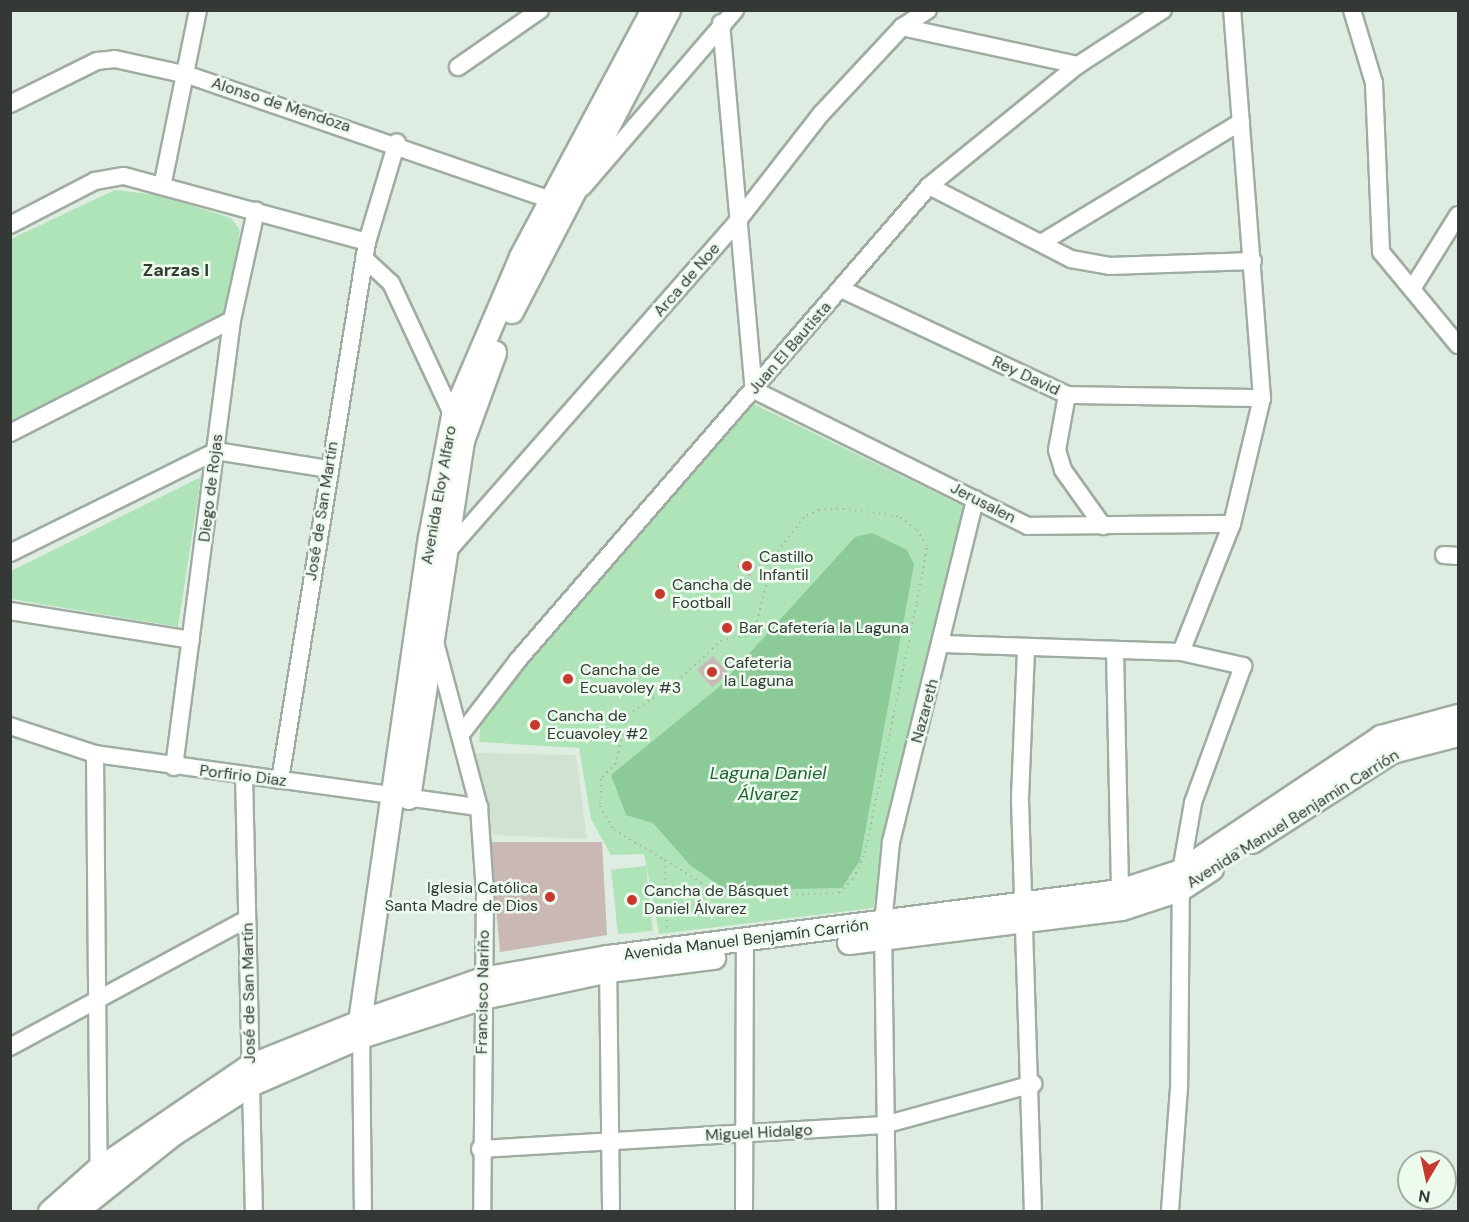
<!DOCTYPE html>
<meta charset="utf-8">
<style>
body{margin:0}
#map{position:relative;width:1469px;height:1222px;overflow:hidden;background:#dfece1;font-family:"DM Sans",sans-serif}
div>[style]{position:absolute}
.built>*{inset:0;background:#d0e3d3}
.green>*{inset:0;background:#afe4b9;transform-origin:0 0}
.water>*{inset:0;background:#8cca98}
.building>*{inset:0;background:#c9b8b5;transform-origin:0 0}
.path>*{height:2px;margin-top:-1px;transform-origin:0;background:repeating-linear-gradient(90deg,#aab4ab 0 1.5px,transparent 0 6px)}
.roads{filter:drop-shadow(2px 0 #9faca1) drop-shadow(-2px 0 #9faca1) drop-shadow(0 2px #9faca1) drop-shadow(0 -2px #9faca1)}
.street>*{height:16px;margin:-8px;padding:0 8px;transform-origin:8px;border-radius:8px;background:#fff}
.secondary>*{height:22px;margin:-11px;padding:0 11px;transform-origin:11px;border-radius:11px;background:#fff}
.dots>*{width:16px;height:16px;translate:-50% -50%;box-sizing:border-box;border:3px solid #edfaee;border-radius:50%}
span{translate:-50% -50%;white-space:nowrap;text-align:center;line-height:1.15;-webkit-text-stroke:5px #edfaee;paint-order:stroke}
.street-label{font-size:16px;color:#343935}
.poi-label{font-size:16px;color:#343935}
.left{translate:0 -50%;text-align:left}
.right{translate:-100% -50%;text-align:right}
.neighbourhood-label{font-size:18px;color:#333d35;font-weight:700}
.water-label{font-size:18px;color:#216233;font-style:italic}
.frame{position:absolute;inset:0;border:12px solid #343935;pointer-events:none}
.north{position:absolute;left:1397px;top:1150px;width:60px;height:60px;box-sizing:border-box;background:#edfaee;border:2px solid #a3ada4;border-radius:50%;rotate:189deg;font-size:16px;font-weight:700;line-height:24px;text-align:center;color:#343935}
.north::after{content:'';display:block;margin:auto;width:21px;height:27px;background:#c7392e;clip-path:polygon(50% 0,100% 100%,50% 72%,0 100%)}
</style>
<div id="map">
<div class="built">
<div style="clip-path:polygon(475px 753px,576px 755px,587px 839px,491px 835px)"></div>
</div>
<div class="green">
<div style="clip-path:polygon(115px 190px,158px 195px,231px 218px,240px 230px,227px 313px,11px 420px,11px 239px)"></div>
<div style="clip-path:polygon(754px 404px,963px 506px,873px 908px,659px 934px,644px 854px,611px 855px,591px 819px,579px 748px,479px 742px,481px 719px)"></div>
<div style="clip-path:polygon(201px 477px,178px 627px,11px 599px,11px 571px)"></div>
<div style="left:646px;top:866px;width:65px;height:35px;rotate:84deg"></div>
</div>
<div class="water">
<div style="clip-path:polygon(872px 533px,907px 550px,914px 564px,860px 860px,842px 888px,726px 890px,691px 866px,653px 823px,626px 815px,611px 775px,719px 687px,855px 537px)"></div>
</div>
<div class="building">
<div style="left:744px;top:557px;width:16px;height:12px;rotate:38deg"></div>
<div style="left:713px;top:656px;width:23px;height:21px;rotate:49deg"></div>
<div style="clip-path:polygon(490px 842px,602px 842px,607px 935px,500px 952px)"></div>
</div>
<div class="path">
<div style="left:665px;top:860px;width:57px;rotate:32deg"></div>
<div style="left:713px;top:890px;width:24px;rotate:12deg"></div>
<div style="left:736px;top:895px;width:103px;rotate:-1.1deg"></div>
<div style="left:839px;top:893px;width:20px;rotate:-45deg"></div>
<div style="left:853px;top:879px;width:29px;rotate:-65deg"></div>
<div style="left:865px;top:853px;width:255px;rotate:-78.3deg"></div>
<div style="left:917px;top:603px;width:58px;rotate:-80deg"></div>
<div style="left:927px;top:546px;width:20px;rotate:-123deg"></div>
<div style="left:916px;top:529px;width:22px;rotate:-144deg"></div>
<div style="left:898px;top:516px;width:54px;rotate:-172.6deg"></div>
<div style="left:844px;top:509px;width:25px;rotate:178deg"></div>
<div style="left:819px;top:510px;width:17px;rotate:155deg"></div>
<div style="left:804px;top:517px;width:49px;rotate:127.6deg"></div>
<div style="left:774px;top:556px;width:67px;rotate:104.7deg"></div>
<div style="left:757px;top:621px;width:19px;rotate:126deg"></div>
<div style="left:746px;top:636px;width:24px;rotate:171deg"></div>
<div style="left:722px;top:640px;width:65px;rotate:137.5deg"></div>
<div style="left:674px;top:684px;width:58px;rotate:146.3deg"></div>
<div style="left:626px;top:716px;width:48px;rotate:102deg"></div>
<div style="left:616px;top:763px;width:22px;rotate:133deg"></div>
<div style="left:601px;top:779px;width:27px;rotate:92deg"></div>
<div style="left:600px;top:806px;width:28px;rotate:60deg"></div>
<div style="left:614px;top:830px;width:59px;rotate:30.5deg"></div>
<div style="left:665px;top:860px;width:70px;rotate:88.4deg"></div>
</div>
<div class="roads">
<div class="street">
<div style="left:1352px;top:10px;width:76px;rotate:73.2deg"></div>
<div style="left:1374px;top:83px;width:169px;rotate:87.6deg"></div>
<div style="left:1381px;top:252px;width:121px;rotate:50.4deg"></div>
<div style="left:721px;top:23px;width:368px;rotate:84.9deg"></div>
<div style="left:902px;top:27px;width:180px;rotate:12.2deg"></div>
<div style="left:458px;top:67px;width:100px;rotate:-34.8deg"></div>
<div style="left:10px;top:104px;width:97px;rotate:-26.3deg"></div>
<div style="left:97px;top:61px;width:18px;rotate:-6deg"></div>
<div style="left:115px;top:59px;width:75px;rotate:12.4deg"></div>
<div style="left:188px;top:75px;width:385px;rotate:19deg"></div>
<div style="left:163px;top:182px;width:176px;rotate:-78.5deg"></div>
<div style="left:929px;top:186px;width:160px;rotate:27.2deg"></div>
<div style="left:1071px;top:259px;width:39px;rotate:10deg"></div>
<div style="left:1109px;top:266px;width:144px;rotate:-2deg"></div>
<div style="left:583px;top:187px;width:233px;rotate:-49.3deg"></div>
<div style="left:10px;top:225px;width:96px;rotate:-27.4deg"></div>
<div style="left:95px;top:181px;width:29px;rotate:-10deg"></div>
<div style="left:124px;top:176px;width:252px;rotate:15.2deg"></div>
<div style="left:1041px;top:243px;width:234px;rotate:-31.2deg"></div>
<div style="left:364px;top:258px;width:37px;rotate:43deg"></div>
<div style="left:391px;top:283px;width:147px;rotate:65deg"></div>
<div style="left:841px;top:289px;width:250px;rotate:25.1deg"></div>
<div style="left:1067px;top:395px;width:195px;rotate:0.9deg"></div>
<div style="left:1412px;top:289px;width:87px;rotate:-58.1deg"></div>
<div style="left:754px;top:390px;width:306px;rotate:26.4deg"></div>
<div style="left:1028px;top:526px;width:204px;rotate:-0.6deg"></div>
<div style="left:1067px;top:395px;width:56px;rotate:100.3deg"></div>
<div style="left:1057px;top:450px;width:21px;rotate:73deg"></div>
<div style="left:1063px;top:470px;width:69px;rotate:54.5deg"></div>
<div style="left:10px;top:433px;width:249px;rotate:-27deg"></div>
<div style="left:447px;top:552px;width:438px;rotate:-48.7deg"></div>
<div style="left:736px;top:223px;width:138px;rotate:-52.1deg"></div>
<div style="left:821px;top:114px;width:119px;rotate:-47deg"></div>
<div style="left:902px;top:27px;width:31px;rotate:-33deg"></div>
<div style="left:10px;top:553px;width:230px;rotate:-26.3deg"></div>
<div style="left:216px;top:451px;width:113px;rotate:9.1deg"></div>
<div style="left:1444px;top:555px;width:14px;rotate:4deg"></div>
<div style="left:10px;top:611px;width:183px;rotate:9.1deg"></div>
<div style="left:435px;top:642px;width:171px;rotate:75.1deg"></div>
<div style="left:479px;top:807px;width:86px;rotate:86deg"></div>
<div style="left:485px;top:893px;width:319px;rotate:90.5deg"></div>
<div style="left:943px;top:644px;width:238px;rotate:1.9deg"></div>
<div style="left:1181px;top:652px;width:64px;rotate:12.7deg"></div>
<div style="left:1243px;top:666px;width:146px;rotate:110.1deg"></div>
<div style="left:1193px;top:803px;width:69px;rotate:100deg"></div>
<div style="left:1181px;top:871px;width:217px;rotate:90.5deg"></div>
<div style="left:1179px;top:1088px;width:124px;rotate:94.2deg"></div>
<div style="left:1026px;top:649px;width:151px;rotate:92.3deg"></div>
<div style="left:1020px;top:800px;width:412px;rotate:88.2deg"></div>
<div style="left:1115px;top:650px;width:241px;rotate:88.8deg"></div>
<div style="left:1181px;top:652px;width:138px;rotate:-68.3deg"></div>
<div style="left:1232px;top:524px;width:130px;rotate:-76.6deg"></div>
<div style="left:1262px;top:398px;width:389px;rotate:-94.4deg"></div>
<div style="left:10px;top:726px;width:89px;rotate:18.2deg"></div>
<div style="left:95px;top:754px;width:388px;rotate:7.9deg"></div>
<div style="left:462px;top:733px;width:92px;rotate:-52.5deg"></div>
<div style="left:518px;top:660px;width:627px;rotate:-49.07deg"></div>
<div style="left:929px;top:186px;width:192px;rotate:-39.1deg"></div>
<div style="left:1078px;top:65px;width:101px;rotate:-32.9deg"></div>
<div style="left:95px;top:754px;width:424px;rotate:89.5deg"></div>
<div style="left:174px;top:767px;width:451px;rotate:-82.6deg"></div>
<div style="left:232px;top:320px;width:112px;rotate:-77.6deg"></div>
<div style="left:244px;top:775px;width:437px;rotate:88.7deg"></div>
<div style="left:280px;top:780px;width:545px;rotate:-80.81deg"></div>
<div style="left:367px;top:242px;width:104px;rotate:-73.3deg"></div>
<div style="left:608px;top:960px;width:252px;rotate:89.3deg"></div>
<div style="left:361px;top:1026px;width:186px;rotate:89.4deg"></div>
<div style="left:10px;top:1047px;width:269px;rotate:-28.4deg"></div>
<div style="left:480px;top:1149px;width:405px;rotate:-3.4deg"></div>
<div style="left:884px;top:1125px;width:155px;rotate:-15.4deg"></div>
<div style="left:744px;top:1212px;width:273px;rotate:-89.8deg"></div>
<div style="left:887px;top:1212px;width:288px;rotate:-90.8deg"></div>
<div style="left:883px;top:924px;width:82px;rotate:-84.4deg"></div>
<div style="left:891px;top:842px;width:353px;rotate:-76.2deg"></div>
</div>
<div class="secondary">
<div style="left:512px;top:312px;width:340px;rotate:-62.5deg"></div>
<div style="left:409px;top:798px;width:361px;rotate:-81.4deg"></div>
<div style="left:463px;top:441px;width:94px;rotate:-70deg"></div>
<div style="left:1252px;top:842px;width:166px;rotate:-32.7deg"></div>
<div style="left:1392px;top:752px;width:68px;rotate:-14.4deg"></div>
<div style="left:849px;top:943px;width:275px;rotate:-7.1deg"></div>
<div style="left:1122px;top:909px;width:61px;rotate:-18.1deg"></div>
<div style="left:1180px;top:890px;width:38px;rotate:-33deg"></div>
<div style="left:360px;top:1022px;width:489px;rotate:-81.8deg"></div>
<div style="left:430px;top:538px;width:124px;rotate:-79.3deg"></div>
<div style="left:453px;top:416px;width:173px;rotate:-66.8deg"></div>
<div style="left:521px;top:257px;width:280px;rotate:-61.9deg"></div>
<div style="left:50px;top:1212px;width:62px;rotate:-41.7deg"></div>
<div style="left:96px;top:1171px;width:186px;rotate:-34.3deg"></div>
<div style="left:250px;top:1066px;width:118px;rotate:-21.8deg"></div>
<div style="left:360px;top:1022px;width:130px;rotate:-19.3deg"></div>
<div style="left:483px;top:979px;width:127px;rotate:-10deg"></div>
<div style="left:608px;top:957px;width:516px;rotate:-7.35deg"></div>
<div style="left:1120px;top:891px;width:64px;rotate:-18.2deg"></div>
<div style="left:1181px;top:871px;width:241px;rotate:-33.8deg"></div>
<div style="left:1381px;top:737px;width:80px;rotate:-15.3deg"></div>
<div style="left:76px;top:1212px;width:125px;rotate:-38.5deg"></div>
<div style="left:174px;top:1134px;width:91px;rotate:-32.5deg"></div>
<div style="left:251px;top:1085px;width:120px;rotate:-23.6deg"></div>
<div style="left:361px;top:1037px;width:128px;rotate:-17.7deg"></div>
<div style="left:483px;top:998px;width:129px;rotate:-12.1deg"></div>
<div style="left:609px;top:971px;width:106px;rotate:-7.1deg"></div>
</div>
</div>
<div class="dots">
<div style="left:747px;top:566px;background:#c7392e"></div>
<div style="left:660px;top:594px;background:#c7392e"></div>
<div style="left:727px;top:628px;background:#c7392e"></div>
<div style="left:712px;top:672px;background:#c7392e"></div>
<div style="left:568px;top:679px;background:#c7392e"></div>
<div style="left:535px;top:725px;background:#c7392e"></div>
<div style="left:550px;top:897px;background:#c7392e"></div>
<div style="left:632px;top:900px;background:#c7392e"></div>
</div>
<div class="street-label">
<span style="left:281px;top:105px;rotate:18deg">Alonso de Mendoza</span>
<span style="left:687px;top:280px;rotate:-49deg">Arca de Noe</span>
<span style="left:790px;top:348px;rotate:-49deg">Juan El Bautista</span>
<span style="left:1026px;top:376px;rotate:25deg">Rey David</span>
<span style="left:211px;top:488px;rotate:-83deg">Diego de Rojas</span>
<span style="left:439px;top:495px;rotate:-80deg">Avenida Eloy Alfaro</span>
<span style="left:983px;top:503px;rotate:27deg">Jerusalen</span>
<span style="left:322px;top:511px;rotate:-81deg">José de San Martín</span>
<span style="left:925px;top:711px;rotate:-75deg">Nazareth</span>
<span style="left:243px;top:776px;rotate:7deg">Porfirio Diaz</span>
<span style="left:1293px;top:819px;rotate:-32deg">Avenida Manuel Benjamín Carrión</span>
<span style="left:746px;top:940px;rotate:-7deg">Avenida Manuel Benjamín Carrión</span>
<span style="left:483px;top:992px;rotate:-89deg">Francisco Nariño</span>
<span style="left:249px;top:993px;rotate:-91deg">José de San Martín</span>
<span style="left:759px;top:1133px;rotate:-3deg">Miguel Hidalgo</span>
</div>
<div class="poi-label">
<span class="left" style="left:759px;top:566px">Castillo<br>Infantil</span>
<span class="left" style="left:672px;top:594px">Cancha de<br>Football</span>
<span class="left" style="left:739px;top:628px">Bar Cafetería la Laguna</span>
<span class="left" style="left:724px;top:672px">Cafeteria<br>la Laguna</span>
<span class="left" style="left:580px;top:679px">Cancha de<br>Ecuavoley #3</span>
<span class="left" style="left:547px;top:725px">Cancha de<br>Ecuavoley #2</span>
<span class="right" style="left:538px;top:897px">Iglesia Católica<br>Santa Madre de Dios</span>
<span class="left" style="left:644px;top:900px">Cancha de Básquet<br>Daniel Álvarez</span>
</div>
<div class="neighbourhood-label">
<span style="left:176px;top:270px">Zarzas I</span>
</div>
<div class="water-label">
<span style="left:768px;top:784px">Laguna Daniel<br>Álvarez</span>
</div>
<div class="frame"></div>
<div class="north">N</div>
</div>
